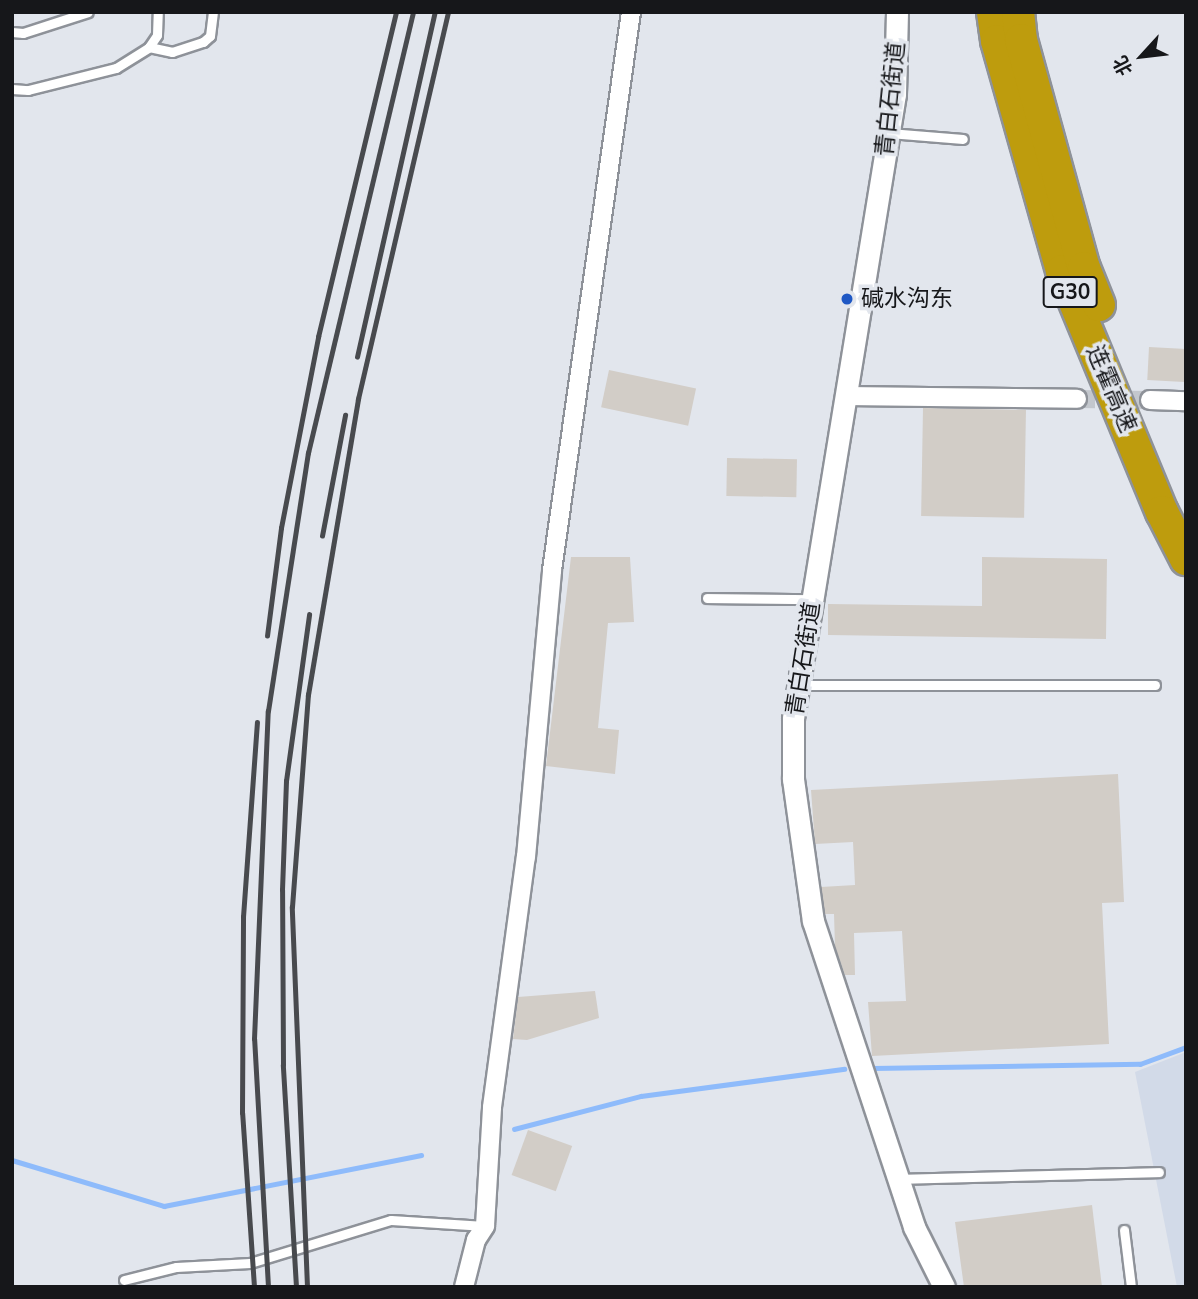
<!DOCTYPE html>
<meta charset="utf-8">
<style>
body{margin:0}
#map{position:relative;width:1198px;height:1299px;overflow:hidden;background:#e2e6ed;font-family:"Nunito Sans","Noto Sans SC",sans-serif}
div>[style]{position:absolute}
.built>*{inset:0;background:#d2dae8}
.stream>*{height:4.5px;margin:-2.25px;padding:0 2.25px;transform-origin:2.25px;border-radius:2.25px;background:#8ebbfb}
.building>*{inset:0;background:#d2cdc7;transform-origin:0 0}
.minor-tunnel>*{height:18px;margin-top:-9px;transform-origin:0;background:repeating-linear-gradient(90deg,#c3c7cd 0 18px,transparent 0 27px)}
.roads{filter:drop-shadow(2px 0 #8e9299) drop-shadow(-2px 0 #8e9299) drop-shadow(0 2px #8e9299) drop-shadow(0 -2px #8e9299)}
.service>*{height:9px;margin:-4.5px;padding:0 4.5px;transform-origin:4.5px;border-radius:4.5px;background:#fff}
.minor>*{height:18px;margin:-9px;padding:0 9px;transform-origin:9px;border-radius:9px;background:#fff}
.tertiary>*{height:21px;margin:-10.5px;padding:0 10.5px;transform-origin:10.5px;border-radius:10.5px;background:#fff}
.motorway>*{height:32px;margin:-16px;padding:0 16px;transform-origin:16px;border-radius:16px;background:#be9c0d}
.rail>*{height:4.5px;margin:-2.25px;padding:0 2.25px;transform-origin:2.25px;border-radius:2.25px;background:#484a4e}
.dots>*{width:19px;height:19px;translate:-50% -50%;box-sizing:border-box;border:4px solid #e2e6ed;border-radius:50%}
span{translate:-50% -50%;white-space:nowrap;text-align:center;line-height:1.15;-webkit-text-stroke:7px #e2e6ed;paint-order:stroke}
.shield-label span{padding:2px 5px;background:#e2e6ed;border:2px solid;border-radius:5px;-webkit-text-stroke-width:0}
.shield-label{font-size:21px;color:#16171a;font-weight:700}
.street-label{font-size:23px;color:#16171a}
.poi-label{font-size:23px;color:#16171a}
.left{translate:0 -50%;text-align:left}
.frame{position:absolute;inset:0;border:14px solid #16171a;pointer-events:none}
.north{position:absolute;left:1107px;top:21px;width:70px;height:70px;-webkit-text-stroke:5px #e2e6ed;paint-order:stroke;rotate:243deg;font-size:19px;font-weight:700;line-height:28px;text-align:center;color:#16171a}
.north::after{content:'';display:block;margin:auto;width:24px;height:32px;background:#16171a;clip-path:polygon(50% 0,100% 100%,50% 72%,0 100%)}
</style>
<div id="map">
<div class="built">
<div style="clip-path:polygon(1186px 1052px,1186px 1287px,1177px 1287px,1135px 1072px)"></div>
</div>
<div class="stream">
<div style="left:873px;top:1068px;width:267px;rotate:-0.9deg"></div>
<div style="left:1140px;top:1064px;width:49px;rotate:-20.3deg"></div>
<div style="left:514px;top:1129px;width:131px;rotate:-14.6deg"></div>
<div style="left:641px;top:1096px;width:205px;rotate:-7.6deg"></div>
<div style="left:12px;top:1160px;width:159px;rotate:16.8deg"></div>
<div style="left:164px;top:1206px;width:262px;rotate:-11.2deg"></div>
</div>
<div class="building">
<div style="left:1149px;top:347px;width:37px;height:33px;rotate:3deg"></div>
<div style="left:609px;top:370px;width:89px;height:38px;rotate:12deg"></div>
<div style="left:923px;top:408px;width:103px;height:108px;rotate:1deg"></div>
<div style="left:727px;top:458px;width:70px;height:38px;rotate:1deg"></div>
<div style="clip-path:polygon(571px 557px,630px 557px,634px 622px,608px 623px,598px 728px,619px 730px,615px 774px,546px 766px)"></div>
<div style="clip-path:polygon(982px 557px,1107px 559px,1106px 639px,828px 635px,828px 604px,982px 606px)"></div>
<div style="clip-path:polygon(1118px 774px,1124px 902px,1102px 903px,1109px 1044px,872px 1056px,868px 1002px,906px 1001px,902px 931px,854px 933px,855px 975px,845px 975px,835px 947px,834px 914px,825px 914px,821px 887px,855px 885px,853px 842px,815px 844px,811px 790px)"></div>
<div style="clip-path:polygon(595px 991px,599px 1018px,527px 1040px,513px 1039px,518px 997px)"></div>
<div style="left:528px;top:1130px;width:47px;height:48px;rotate:20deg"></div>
<div style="clip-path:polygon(1092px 1205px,1102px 1287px,964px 1287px,955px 1222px)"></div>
</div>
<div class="minor-tunnel">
<div style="left:1077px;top:399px;width:73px;rotate:0.8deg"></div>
</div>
<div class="roads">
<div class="service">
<div style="left:12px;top:32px;width:11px;rotate:5deg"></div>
<div style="left:23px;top:33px;width:68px;rotate:-17.9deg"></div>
<div style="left:149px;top:47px;width:24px;rotate:12deg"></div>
<div style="left:172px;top:52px;width:33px;rotate:-18deg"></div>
<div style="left:203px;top:42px;width:9px;rotate:-41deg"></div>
<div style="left:210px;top:36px;width:24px;rotate:-83deg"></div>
<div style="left:12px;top:89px;width:16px;rotate:4deg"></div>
<div style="left:28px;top:90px;width:91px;rotate:-14deg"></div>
<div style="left:116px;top:68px;width:39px;rotate:-32deg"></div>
<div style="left:149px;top:47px;width:14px;rotate:-56deg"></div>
<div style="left:157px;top:35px;width:23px;rotate:-88deg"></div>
<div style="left:889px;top:133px;width:74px;rotate:4.6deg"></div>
<div style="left:707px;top:598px;width:104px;rotate:0.6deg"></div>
<div style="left:800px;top:685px;width:355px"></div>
<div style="left:900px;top:1179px;width:259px;rotate:-1.5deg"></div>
<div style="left:1124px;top:1230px;width:57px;rotate:83deg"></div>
<div style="left:124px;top:1280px;width:54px;rotate:-14deg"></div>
<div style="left:176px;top:1267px;width:74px;rotate:-3.1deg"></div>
<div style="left:250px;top:1263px;width:147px;rotate:-17deg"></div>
<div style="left:391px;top:1220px;width:94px;rotate:3.7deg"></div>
</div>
<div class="minor">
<div style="left:846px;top:396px;width:231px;rotate:0.7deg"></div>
<div style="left:1150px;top:400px;width:36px;rotate:2deg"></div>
<div style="left:464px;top:1287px;width:49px;rotate:-75.7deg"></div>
<div style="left:476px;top:1240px;width:17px;rotate:-57deg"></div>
<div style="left:485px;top:1226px;width:119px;rotate:-86.6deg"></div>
<div style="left:492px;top:1107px;width:252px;rotate:-82.3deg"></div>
<div style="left:526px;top:857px;width:288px;rotate:-84.8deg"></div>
<div style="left:552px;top:570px;width:564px;rotate:-81.94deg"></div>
</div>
<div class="tertiary">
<div style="left:897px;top:12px;width:82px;rotate:91.4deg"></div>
<div style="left:895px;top:94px;width:632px;rotate:99.28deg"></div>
<div style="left:793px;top:718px;width:61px;rotate:90deg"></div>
<div style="left:793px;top:779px;width:143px;rotate:82deg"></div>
<div style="left:813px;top:921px;width:322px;rotate:71.7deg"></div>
<div style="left:914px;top:1227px;width:67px;rotate:63.4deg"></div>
</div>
<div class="motorway">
<div style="left:993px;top:12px;width:29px;rotate:82deg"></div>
<div style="left:997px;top:41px;width:239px;rotate:74.2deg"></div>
<div style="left:1062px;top:271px;width:261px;rotate:67.5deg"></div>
<div style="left:1162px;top:512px;width:53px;rotate:62.9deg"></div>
<div style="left:1018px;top:12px;width:28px;rotate:84deg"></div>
<div style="left:1021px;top:40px;width:237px;rotate:74.6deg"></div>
<div style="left:1084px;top:268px;width:40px;rotate:68deg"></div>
</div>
</div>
<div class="rail">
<div style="left:357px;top:357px;width:354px;rotate:-77.3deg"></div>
<div style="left:322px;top:536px;width:123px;rotate:-79.2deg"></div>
<div style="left:267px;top:636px;width:109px;rotate:-82.6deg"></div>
<div style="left:281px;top:528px;width:195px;rotate:-79deg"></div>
<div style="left:318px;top:337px;width:334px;rotate:-76.5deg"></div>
<div style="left:254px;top:1287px;width:174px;rotate:-93.9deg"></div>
<div style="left:242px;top:1113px;width:196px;rotate:-89.7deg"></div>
<div style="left:243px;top:917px;width:195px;rotate:-85.9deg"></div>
<div style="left:268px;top:1287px;width:248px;rotate:-93.2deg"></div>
<div style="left:254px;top:1039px;width:328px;rotate:-87.6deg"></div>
<div style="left:268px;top:711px;width:261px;rotate:-81.2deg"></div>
<div style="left:308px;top:453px;width:453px;rotate:-76.6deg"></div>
<div style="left:296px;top:1287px;width:222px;rotate:-93.4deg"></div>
<div style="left:283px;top:1065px;width:175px;rotate:-90.3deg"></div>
<div style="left:282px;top:890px;width:109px;rotate:-87.9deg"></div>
<div style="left:286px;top:781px;width:168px;rotate:-82.1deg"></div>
<div style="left:307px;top:1287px;width:380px;rotate:-92.3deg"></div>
<div style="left:292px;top:907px;width:213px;rotate:-85.7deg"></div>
<div style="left:308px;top:695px;width:300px;rotate:-80.4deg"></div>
<div style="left:358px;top:399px;width:397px;rotate:-76.9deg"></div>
</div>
<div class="dots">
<div style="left:847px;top:299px;background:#1f58c4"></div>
</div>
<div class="shield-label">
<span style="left:1070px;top:292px">G30</span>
</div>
<div class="street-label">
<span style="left:891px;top:99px;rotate:-84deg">青白石街道</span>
<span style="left:1111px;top:389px;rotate:67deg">连霍高速</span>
<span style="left:804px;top:659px;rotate:-81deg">青白石街道</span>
</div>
<div class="poi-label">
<span class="left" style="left:861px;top:299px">碱水沟东</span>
</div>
<div class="frame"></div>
<div class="north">北</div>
</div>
